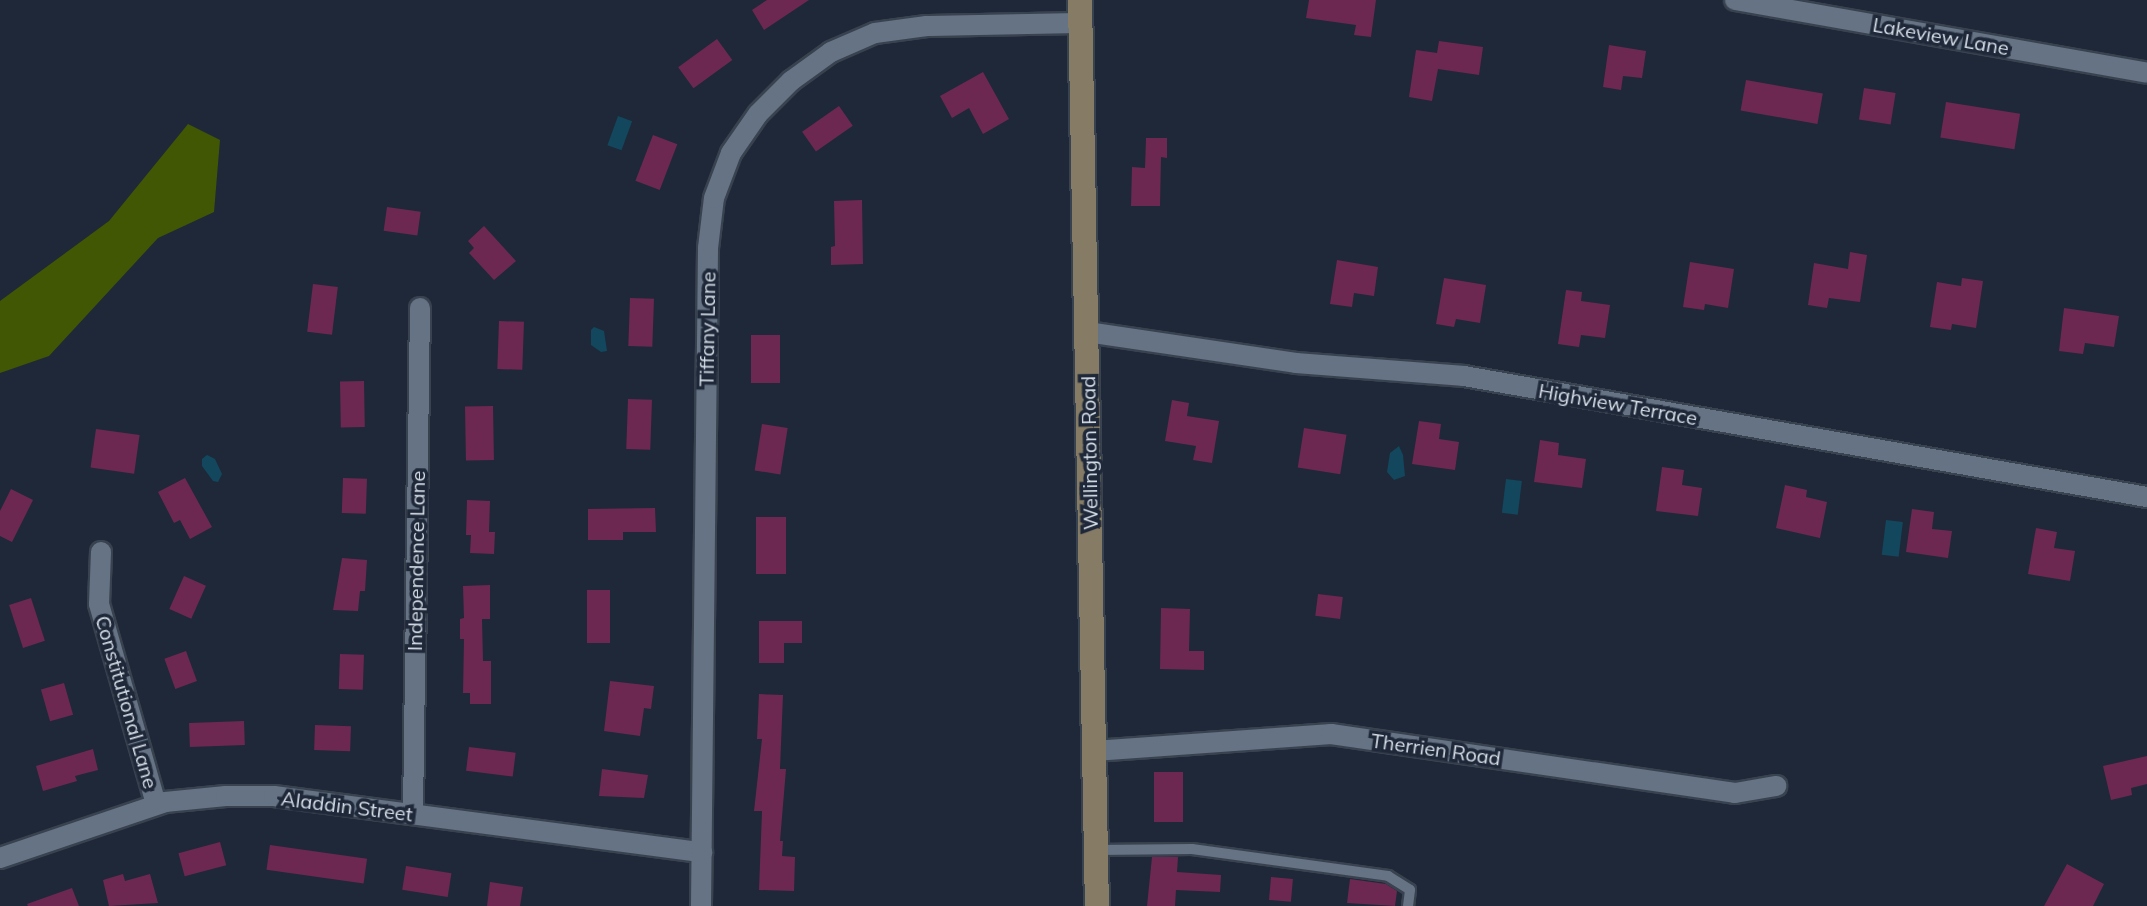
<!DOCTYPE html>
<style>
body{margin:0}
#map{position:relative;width:2147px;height:906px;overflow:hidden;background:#1e2838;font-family:Mulish,sans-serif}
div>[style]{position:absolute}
.green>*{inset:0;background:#415703}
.water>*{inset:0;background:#13475d;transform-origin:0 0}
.building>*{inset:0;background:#6c2850;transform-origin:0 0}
.roads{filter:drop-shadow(2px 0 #39424f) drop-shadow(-2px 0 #39424f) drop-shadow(0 2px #39424f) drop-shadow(0 -2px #39424f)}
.lane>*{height:10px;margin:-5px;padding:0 5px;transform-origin:5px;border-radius:5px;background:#667385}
.street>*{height:20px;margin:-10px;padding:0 10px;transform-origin:10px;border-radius:10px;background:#667385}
.secondary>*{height:24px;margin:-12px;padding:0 12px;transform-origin:12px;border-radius:12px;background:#867c66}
span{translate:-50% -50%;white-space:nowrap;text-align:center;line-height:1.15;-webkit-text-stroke:7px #1e2838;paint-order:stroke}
.street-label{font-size:20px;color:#d6dee8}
</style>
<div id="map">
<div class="green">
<div style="clip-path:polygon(188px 124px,220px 140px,214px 212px,158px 238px,49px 356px,0 373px,0 301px,109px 221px)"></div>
</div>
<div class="water">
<div style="left:618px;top:116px;width:15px;height:31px;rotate:20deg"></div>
<div style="clip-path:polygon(594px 327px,604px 331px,607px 351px,601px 352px,591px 345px,591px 330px)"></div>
<div style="clip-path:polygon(1399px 446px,1403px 455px,1405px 476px,1394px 480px,1387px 472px,1390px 453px)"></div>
<div style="clip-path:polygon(207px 455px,215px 459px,222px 474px,218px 482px,213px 481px,202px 466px,202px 459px)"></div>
<div style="left:1506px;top:479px;width:16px;height:34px;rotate:7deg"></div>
<div style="left:1886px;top:520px;width:17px;height:35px;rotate:7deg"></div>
</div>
<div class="building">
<div style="clip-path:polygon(767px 0,809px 0,764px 30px,752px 10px)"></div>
<div style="clip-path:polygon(1309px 0,1376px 0,1371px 37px,1354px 35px,1356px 25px,1306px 18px)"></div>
<div style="left:717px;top:39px;width:26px;height:48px;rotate:54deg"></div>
<div style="clip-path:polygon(1439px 41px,1483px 47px,1479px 75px,1438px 69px,1432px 101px,1409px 97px,1416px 50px,1437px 53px)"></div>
<div style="clip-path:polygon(1609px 45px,1646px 51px,1642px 78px,1623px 76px,1621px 90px,1603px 87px)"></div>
<div style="clip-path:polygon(983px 72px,1009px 119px,983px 134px,969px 108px,952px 118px,940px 96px)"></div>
<div style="left:1746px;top:80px;width:78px;height:31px;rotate:10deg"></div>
<div style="left:1864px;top:88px;width:32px;height:32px;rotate:9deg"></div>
<div style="left:1946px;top:102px;width:75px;height:36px;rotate:9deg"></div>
<div style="left:839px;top:106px;width:24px;height:45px;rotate:55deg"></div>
<div style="left:653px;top:135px;width:26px;height:49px;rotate:21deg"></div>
<div style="clip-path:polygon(1146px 138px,1167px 138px,1167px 158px,1161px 157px,1160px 206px,1131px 206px,1132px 167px,1145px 168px)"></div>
<div style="clip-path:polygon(862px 200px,863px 264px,831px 265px,831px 247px,835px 246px,834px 201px)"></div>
<div style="left:387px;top:207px;width:34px;height:24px;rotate:8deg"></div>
<div style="clip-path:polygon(484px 226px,516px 261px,494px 280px,469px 253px,474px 248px,468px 241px)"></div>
<div style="clip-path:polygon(1850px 252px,1867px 255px,1860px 302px,1829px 298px,1827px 308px,1808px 305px,1814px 263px,1848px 269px)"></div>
<div style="clip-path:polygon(1337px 260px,1378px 267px,1374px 296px,1354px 293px,1352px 307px,1330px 304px)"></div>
<div style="clip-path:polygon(1690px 262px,1734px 269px,1728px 308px,1705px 304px,1704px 310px,1683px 307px)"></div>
<div style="clip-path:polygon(1444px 278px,1486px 285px,1480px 323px,1456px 319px,1454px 327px,1436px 324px)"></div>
<div style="clip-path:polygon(1962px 278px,1983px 281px,1976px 328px,1952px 324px,1951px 330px,1930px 327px,1937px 282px,1961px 286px)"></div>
<div style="left:313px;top:284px;width:25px;height:48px;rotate:7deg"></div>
<div style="clip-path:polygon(1566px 290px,1582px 292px,1581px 301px,1610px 305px,1605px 338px,1581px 335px,1579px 347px,1558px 344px)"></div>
<div style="left:630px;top:298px;width:24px;height:48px;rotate:2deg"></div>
<div style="clip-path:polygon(2064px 308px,2119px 316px,2114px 347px,2085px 343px,2083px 354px,2059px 351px)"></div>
<div style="left:499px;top:321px;width:25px;height:48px;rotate:2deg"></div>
<div style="left:751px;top:335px;width:29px;height:48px"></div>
<div style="left:364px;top:381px;width:46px;height:24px;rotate:89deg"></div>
<div style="left:628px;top:399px;width:24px;height:50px;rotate:2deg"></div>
<div style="clip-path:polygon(1172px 400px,1189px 403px,1187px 416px,1219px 421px,1212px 463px,1193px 460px,1196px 446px,1165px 441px)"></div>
<div style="left:493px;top:406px;width:54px;height:28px;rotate:89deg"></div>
<div style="clip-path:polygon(1419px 421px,1441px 424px,1439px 439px,1459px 442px,1455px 470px,1412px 464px)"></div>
<div style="left:762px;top:424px;width:26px;height:47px;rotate:9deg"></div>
<div style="left:1304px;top:428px;width:43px;height:40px;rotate:9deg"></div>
<div style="left:96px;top:429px;width:44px;height:39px;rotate:8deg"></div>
<div style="clip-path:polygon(1540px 440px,1559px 443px,1558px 455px,1586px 459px,1582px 488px,1534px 482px)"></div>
<div style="clip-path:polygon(1662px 467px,1684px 470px,1682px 485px,1702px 488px,1698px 516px,1656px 511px)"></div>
<div style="clip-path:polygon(185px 478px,212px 527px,190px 539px,180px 520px,174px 523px,158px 492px)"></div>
<div style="left:343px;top:478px;width:24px;height:35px;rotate:2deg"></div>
<div style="clip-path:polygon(1785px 485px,1807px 490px,1806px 497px,1827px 502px,1820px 538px,1776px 528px)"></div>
<div style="clip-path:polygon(11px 489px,33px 500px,12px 542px,0 536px,0 511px)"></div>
<div style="clip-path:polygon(467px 500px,490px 501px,489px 532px,495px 532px,494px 554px,470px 553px,471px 535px,466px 535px)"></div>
<div style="clip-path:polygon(655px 508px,656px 532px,623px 532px,623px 540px,588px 540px,588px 509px)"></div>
<div style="clip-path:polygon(1912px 509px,1934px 512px,1932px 529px,1952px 531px,1948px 558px,1906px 552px)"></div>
<div style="left:756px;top:517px;width:30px;height:57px"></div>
<div style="clip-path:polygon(2036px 528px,2057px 532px,2054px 548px,2075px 551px,2070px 581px,2028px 574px)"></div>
<div style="clip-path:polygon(342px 558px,367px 560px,365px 591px,360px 591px,358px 611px,333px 610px)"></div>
<div style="left:184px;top:576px;width:24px;height:36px;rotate:24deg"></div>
<div style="clip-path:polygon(490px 585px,490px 619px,482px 619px,483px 661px,491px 661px,491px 704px,470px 704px,470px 693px,463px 693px,464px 639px,460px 639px,460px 619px,464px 618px,463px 586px)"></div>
<div style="left:587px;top:590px;width:23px;height:53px"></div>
<div style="left:1318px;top:594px;width:25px;height:22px;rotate:7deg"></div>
<div style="left:31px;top:598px;width:45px;height:23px;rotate:72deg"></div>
<div style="clip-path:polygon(1161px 608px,1190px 609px,1189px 651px,1204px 651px,1204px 670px,1160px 669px)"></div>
<div style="clip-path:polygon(759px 621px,802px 621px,802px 643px,784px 643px,784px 663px,759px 663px)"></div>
<div style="left:186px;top:651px;width:32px;height:23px;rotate:70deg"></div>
<div style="left:340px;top:654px;width:24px;height:35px;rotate:2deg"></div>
<div style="clip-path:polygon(610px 681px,654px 686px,651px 709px,644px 708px,640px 736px,604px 731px)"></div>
<div style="left:64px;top:683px;width:33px;height:24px;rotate:74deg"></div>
<div style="clip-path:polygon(759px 694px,783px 695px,780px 769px,786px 769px,780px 841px,783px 841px,782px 856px,795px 857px,794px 891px,759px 890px,762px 811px,754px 811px,762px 739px,757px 739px)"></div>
<div style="left:244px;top:721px;width:24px;height:55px;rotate:88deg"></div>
<div style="left:315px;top:725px;width:36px;height:25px;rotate:2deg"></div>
<div style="left:469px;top:747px;width:47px;height:24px;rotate:7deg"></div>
<div style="clip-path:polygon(93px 749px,98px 770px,75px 776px,77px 781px,43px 791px,36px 766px)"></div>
<div style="clip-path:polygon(2147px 756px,2147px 784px,2131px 788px,2132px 795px,2111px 800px,2103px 766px)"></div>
<div style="clip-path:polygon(602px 769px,648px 775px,644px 798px,599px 796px)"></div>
<div style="left:1154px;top:772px;width:29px;height:50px"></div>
<div style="left:220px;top:842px;width:24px;height:43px;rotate:75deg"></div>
<div style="left:270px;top:845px;width:98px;height:25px;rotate:8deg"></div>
<div style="clip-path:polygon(1152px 857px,1178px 857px,1177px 872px,1221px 875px,1220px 892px,1176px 890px,1175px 906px,1147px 906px)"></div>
<div style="clip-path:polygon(2067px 864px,2104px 884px,2093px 906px,2044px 906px)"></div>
<div style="left:406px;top:866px;width:46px;height:24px;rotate:9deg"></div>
<div style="clip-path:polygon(123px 874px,125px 881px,150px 874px,158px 903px,109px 906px,103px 880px)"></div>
<div style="left:1271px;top:877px;width:22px;height:23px;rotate:5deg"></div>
<div style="clip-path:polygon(1350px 879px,1386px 884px,1397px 891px,1395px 906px,1347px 903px)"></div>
<div style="clip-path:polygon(490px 882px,523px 887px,520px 906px,487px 906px)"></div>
<div style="clip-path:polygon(72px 888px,79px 906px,28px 906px,27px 904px)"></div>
</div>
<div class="roads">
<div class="lane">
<div style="left:1096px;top:850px;width:96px;rotate:-0.6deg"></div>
<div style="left:1192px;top:849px;width:198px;rotate:7.8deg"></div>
<div style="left:1388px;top:876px;width:26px;rotate:32deg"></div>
<div style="left:1410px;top:890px;width:16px;rotate:97deg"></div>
</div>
<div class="street">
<div style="left:1735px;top:0;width:418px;rotate:10deg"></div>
<div style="left:1087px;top:332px;width:211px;rotate:8.4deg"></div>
<div style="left:1296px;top:363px;width:169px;rotate:4.4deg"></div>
<div style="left:1464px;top:376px;width:694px;rotate:10.05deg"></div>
<div style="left:101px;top:552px;width:52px;rotate:92.2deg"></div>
<div style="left:99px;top:604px;width:208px;rotate:74.1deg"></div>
<div style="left:1094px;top:751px;width:238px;rotate:-4.1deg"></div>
<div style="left:1331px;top:734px;width:408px;rotate:8.3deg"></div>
<div style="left:1735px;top:793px;width:42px;rotate:-9.7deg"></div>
<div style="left:413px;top:814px;width:506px;rotate:-89.21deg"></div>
<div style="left:0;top:858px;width:174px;rotate:-18.7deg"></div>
<div style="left:165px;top:802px;width:61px;rotate:-5.6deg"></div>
<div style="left:226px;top:796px;width:48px"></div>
<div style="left:274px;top:796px;width:432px;rotate:7.5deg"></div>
<div style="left:701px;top:906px;width:658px;rotate:-89.39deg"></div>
<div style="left:708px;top:248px;width:50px;rotate:-83.2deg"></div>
<div style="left:714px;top:198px;width:48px;rotate:-69.3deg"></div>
<div style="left:731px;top:153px;width:47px;rotate:-55.3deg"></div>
<div style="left:758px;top:114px;width:47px;rotate:-45deg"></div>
<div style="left:791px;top:81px;width:49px;rotate:-35.9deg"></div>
<div style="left:831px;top:52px;width:48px;rotate:-23.4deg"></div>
<div style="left:875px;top:33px;width:52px;rotate:-7.7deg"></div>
<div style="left:927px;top:26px;width:153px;rotate:-1.1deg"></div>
</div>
<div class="secondary">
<div style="left:1080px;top:0;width:906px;rotate:88.93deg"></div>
</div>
</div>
<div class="street-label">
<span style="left:1941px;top:36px;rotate:10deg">Lakeview Lane</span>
<span style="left:707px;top:329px;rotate:-89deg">Tiffany Lane</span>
<span style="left:1618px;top:404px;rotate:10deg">Highview Terrace</span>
<span style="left:1089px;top:453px;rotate:-91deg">Wellington Road</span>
<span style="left:416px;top:561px;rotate:-89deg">Independence Lane</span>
<span style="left:127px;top:702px;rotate:74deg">Constitutional Lane</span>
<span style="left:1436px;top:749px;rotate:8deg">Therrien Road</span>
<span style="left:347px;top:806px;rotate:7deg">Aladdin Street</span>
</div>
</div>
